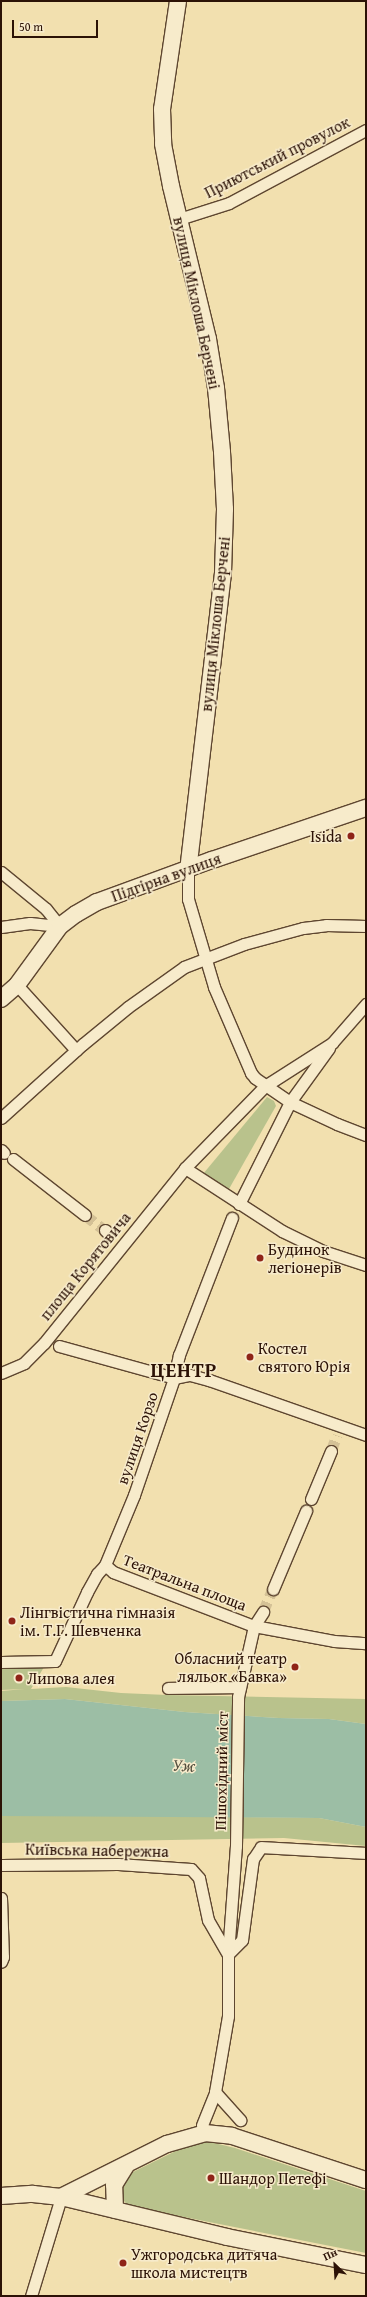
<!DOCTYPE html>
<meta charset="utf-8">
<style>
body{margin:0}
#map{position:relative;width:367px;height:2297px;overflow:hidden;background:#f2e0af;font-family:"Gentium Book Plus",serif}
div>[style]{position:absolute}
.green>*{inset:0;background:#b9c28c}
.water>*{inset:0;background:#9cbea5}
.street-tunnel>*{height:11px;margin-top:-5.5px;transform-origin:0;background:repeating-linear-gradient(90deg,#d4c196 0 11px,transparent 0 16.5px)}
.roads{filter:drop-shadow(1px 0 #5e4630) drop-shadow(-1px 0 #5e4630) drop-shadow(0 1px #5e4630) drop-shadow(0 -1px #5e4630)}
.street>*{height:11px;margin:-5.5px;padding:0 5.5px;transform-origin:5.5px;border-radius:5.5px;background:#f7ebcb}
.secondary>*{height:16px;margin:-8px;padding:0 8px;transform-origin:8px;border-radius:8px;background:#f7ebcb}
.dots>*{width:11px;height:11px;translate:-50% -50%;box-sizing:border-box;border:2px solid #f7ebcb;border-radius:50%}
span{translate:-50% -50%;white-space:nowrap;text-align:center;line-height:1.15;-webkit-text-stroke:3px #f7ebcb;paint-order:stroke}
.street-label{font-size:16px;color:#2c1206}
.poi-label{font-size:16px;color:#2c1206}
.right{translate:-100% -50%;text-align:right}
.left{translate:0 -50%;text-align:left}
.water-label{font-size:17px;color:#534e3e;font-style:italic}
.district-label{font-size:20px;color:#2c1206;font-weight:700;letter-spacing:1px}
.frame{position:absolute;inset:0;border:2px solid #2c1206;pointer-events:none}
.north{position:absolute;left:315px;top:2245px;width:40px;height:40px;-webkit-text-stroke:3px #f7ebcb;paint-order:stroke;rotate:335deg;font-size:11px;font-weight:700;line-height:16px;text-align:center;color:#2c1206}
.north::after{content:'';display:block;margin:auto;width:14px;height:18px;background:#2c1206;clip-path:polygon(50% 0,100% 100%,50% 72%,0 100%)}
.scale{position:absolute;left:12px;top:20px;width:86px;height:18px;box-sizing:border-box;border:2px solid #2c1206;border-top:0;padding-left:5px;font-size:12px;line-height:14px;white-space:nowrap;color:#2c1206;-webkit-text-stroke:3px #f7ebcb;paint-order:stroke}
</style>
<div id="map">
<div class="green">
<div style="clip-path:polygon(267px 1097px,274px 1101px,276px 1106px,229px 1189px,203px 1174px)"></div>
<div style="clip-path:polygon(44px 1667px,31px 1689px,66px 1687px,121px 1693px,167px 1695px,366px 1699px,366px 1724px,329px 1719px,279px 1718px,185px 1712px,65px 1699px,1px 1701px,1px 1691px,25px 1689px,1px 1690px,1px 1669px)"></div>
<div style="clip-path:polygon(84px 1815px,319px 1818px,366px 1827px,366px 1846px,284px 1838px,1px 1843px,1px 1816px)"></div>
<div style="clip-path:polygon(194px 2142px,210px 2142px,235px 2148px,366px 2191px,366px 2253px,128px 2206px,120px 2196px,121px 2184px,131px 2173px)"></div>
</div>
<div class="water">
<div style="clip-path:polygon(65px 1699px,185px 1712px,279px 1718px,329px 1719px,366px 1724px,366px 1827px,319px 1818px,1px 1816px,1px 1701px)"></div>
</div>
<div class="street-tunnel">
<div style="left:85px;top:1215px;width:25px;rotate:37deg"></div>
<div style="left:331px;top:1451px;width:17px;rotate:-69deg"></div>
<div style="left:263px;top:1612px;width:25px;rotate:-67deg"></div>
</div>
<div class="roads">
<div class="street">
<div style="left:179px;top:219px;width:52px;rotate:-17.7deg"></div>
<div style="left:229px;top:203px;width:155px;rotate:-28.1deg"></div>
<div style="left:188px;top:869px;width:30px;rotate:90deg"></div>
<div style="left:188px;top:899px;width:92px;rotate:73.5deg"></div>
<div style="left:214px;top:987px;width:94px;rotate:66.7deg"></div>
<div style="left:251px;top:1073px;width:6px;rotate:51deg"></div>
<div style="left:255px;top:1078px;width:42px;rotate:34.4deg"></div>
<div style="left:290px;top:1102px;width:52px;rotate:25.1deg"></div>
<div style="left:337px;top:1124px;width:31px;rotate:21deg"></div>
<div style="left:1px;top:872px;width:58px;rotate:39.4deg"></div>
<div style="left:46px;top:909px;width:22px;rotate:51deg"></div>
<div style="left:1px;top:927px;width:29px;rotate:-8deg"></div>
<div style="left:30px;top:923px;width:30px;rotate:6deg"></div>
<div style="left:17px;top:985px;width:88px;rotate:47.8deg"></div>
<div style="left:1px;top:1118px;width:110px;rotate:-42.1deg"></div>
<div style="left:83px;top:1044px;width:58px;rotate:-39.4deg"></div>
<div style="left:128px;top:1007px;width:69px;rotate:-35.5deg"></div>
<div style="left:184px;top:967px;width:64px;rotate:-21deg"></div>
<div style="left:244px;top:944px;width:61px;rotate:-15.2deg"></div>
<div style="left:303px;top:928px;width:23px;rotate:-7deg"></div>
<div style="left:326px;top:925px;width:40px;rotate:1.4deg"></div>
<div style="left:1px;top:1150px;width:4px;rotate:45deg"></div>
<div style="left:13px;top:1159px;width:91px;rotate:37.9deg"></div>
<div style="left:185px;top:1168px;width:116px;rotate:33deg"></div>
<div style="left:282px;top:1231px;width:46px;rotate:26deg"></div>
<div style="left:323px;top:1251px;width:45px;rotate:18deg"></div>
<div style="left:239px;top:1204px;width:114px;rotate:-63.4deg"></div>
<div style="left:290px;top:1102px;width:67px;rotate:-54.2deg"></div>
<div style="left:105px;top:1230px;width:4px;rotate:45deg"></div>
<div style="left:59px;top:1346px;width:119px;rotate:15.5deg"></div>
<div style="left:174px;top:1378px;width:16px;rotate:-11deg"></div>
<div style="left:190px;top:1375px;width:20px;rotate:15deg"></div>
<div style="left:209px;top:1380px;width:166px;rotate:19.3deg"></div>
<div style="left:1px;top:1373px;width:25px;rotate:-23deg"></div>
<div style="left:24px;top:1363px;width:28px;rotate:-45deg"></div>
<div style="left:44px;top:1343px;width:225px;rotate:-51.1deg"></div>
<div style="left:185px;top:1168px;width:115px;rotate:-45.7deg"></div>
<div style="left:265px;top:1086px;width:80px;rotate:-32.7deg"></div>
<div style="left:332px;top:1043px;width:52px;rotate:-48.9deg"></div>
<div style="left:311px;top:1499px;width:52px;rotate:-67.4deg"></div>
<div style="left:105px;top:1565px;width:11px;rotate:41deg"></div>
<div style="left:113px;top:1572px;width:151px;rotate:21deg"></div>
<div style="left:254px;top:1626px;width:81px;rotate:10.6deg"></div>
<div style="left:334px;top:1641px;width:32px;rotate:4deg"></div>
<div style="left:273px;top:1589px;width:85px;rotate:-67.1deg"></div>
<div style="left:1px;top:1662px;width:54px;rotate:-1.1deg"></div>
<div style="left:55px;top:1661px;width:76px;rotate:-65.1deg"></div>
<div style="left:87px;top:1592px;width:21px;rotate:-61deg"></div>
<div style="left:97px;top:1574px;width:12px;rotate:-48deg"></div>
<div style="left:105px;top:1565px;width:76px;rotate:-67.5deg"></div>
<div style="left:134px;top:1495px;width:124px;rotate:-71.1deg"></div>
<div style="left:174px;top:1378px;width:24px;rotate:-78deg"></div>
<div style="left:179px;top:1355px;width:147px;rotate:-68.9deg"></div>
<div style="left:168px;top:1688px;width:72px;rotate:-0.8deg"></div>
<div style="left:1px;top:1865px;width:117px;rotate:-0.5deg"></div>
<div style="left:118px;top:1864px;width:73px;rotate:3.9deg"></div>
<div style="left:191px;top:1869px;width:12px;rotate:48deg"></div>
<div style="left:199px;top:1878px;width:43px;rotate:77.9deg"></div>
<div style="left:208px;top:1920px;width:39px;rotate:60deg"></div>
<div style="left:228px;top:1954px;width:20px;rotate:-45deg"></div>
<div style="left:242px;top:1940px;width:82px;rotate:-82.3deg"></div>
<div style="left:253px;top:1859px;width:14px;rotate:-56deg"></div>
<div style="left:261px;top:1847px;width:105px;rotate:3.3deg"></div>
<div style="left:1px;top:1898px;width:59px;rotate:88.1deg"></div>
<div style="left:3px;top:1957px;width:5px;rotate:112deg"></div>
<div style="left:215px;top:2092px;width:38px;rotate:48deg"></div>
<div style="left:202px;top:2125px;width:35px;rotate:-68deg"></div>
<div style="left:215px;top:2092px;width:77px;rotate:-80.3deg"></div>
<div style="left:228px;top:2016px;width:62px;rotate:-90deg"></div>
<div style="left:228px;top:1954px;width:108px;rotate:-85.8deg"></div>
<div style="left:236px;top:1846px;width:149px;rotate:-89.2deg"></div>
<div style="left:238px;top:1697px;width:73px;rotate:-77.3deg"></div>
<div style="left:254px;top:1626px;width:17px;rotate:-57deg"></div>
<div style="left:31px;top:2296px;width:103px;rotate:-73.1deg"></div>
</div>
<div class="secondary">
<div style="left:178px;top:1px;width:109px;rotate:98.4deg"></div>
<div style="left:162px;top:109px;width:35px;rotate:88deg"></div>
<div style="left:163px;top:144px;width:43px;rotate:79.2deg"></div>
<div style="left:171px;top:186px;width:157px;rotate:76.4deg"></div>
<div style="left:208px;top:339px;width:50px;rotate:80.7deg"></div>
<div style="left:216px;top:388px;width:64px;rotate:84.6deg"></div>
<div style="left:222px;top:452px;width:57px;rotate:87deg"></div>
<div style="left:225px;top:509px;width:64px;rotate:91.8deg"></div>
<div style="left:223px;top:573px;width:298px;rotate:96.7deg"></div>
<div style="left:1px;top:999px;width:21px;rotate:-41deg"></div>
<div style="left:17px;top:985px;width:73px;rotate:-53.9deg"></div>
<div style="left:60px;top:926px;width:20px;rotate:-37deg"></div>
<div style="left:76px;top:914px;width:24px;rotate:-30deg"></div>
<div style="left:97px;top:902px;width:122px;rotate:-20.1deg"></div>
<div style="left:212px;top:860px;width:163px;rotate:-18.7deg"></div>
<div style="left:1px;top:2196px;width:32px;rotate:-4deg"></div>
<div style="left:33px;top:2194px;width:28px;rotate:6deg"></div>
<div style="left:61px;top:2197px;width:171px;rotate:13.5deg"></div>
<div style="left:227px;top:2237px;width:142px;rotate:11.4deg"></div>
<div style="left:61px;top:2197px;width:119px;rotate:-26.6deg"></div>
<div style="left:167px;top:2144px;width:40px;rotate:-16deg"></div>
<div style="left:205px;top:2133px;width:27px;rotate:6deg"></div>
<div style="left:232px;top:2136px;width:141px;rotate:18.2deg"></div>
<div style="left:115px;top:2210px;width:25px;rotate:-92deg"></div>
<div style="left:114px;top:2185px;width:22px;rotate:-58deg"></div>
</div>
</div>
<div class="dots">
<div style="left:351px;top:836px;background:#8f2418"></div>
<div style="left:260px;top:1258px;background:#8f2418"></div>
<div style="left:250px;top:1357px;background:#8f2418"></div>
<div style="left:12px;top:1621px;background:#8f2418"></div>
<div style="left:295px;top:1667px;background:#8f2418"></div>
<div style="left:19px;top:1678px;background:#8f2418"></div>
<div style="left:211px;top:2178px;background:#8f2418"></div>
<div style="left:123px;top:2263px;background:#8f2418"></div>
</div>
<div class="street-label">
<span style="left:277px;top:157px;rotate:-27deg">Приютський провулок</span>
<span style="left:197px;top:303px;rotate:78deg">вулиця Міклоша Берчені</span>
<span style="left:215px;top:624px;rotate:-84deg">вулиця Міклоша Берчені</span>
<span style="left:166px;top:877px;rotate:-20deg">Підгірна вулиця</span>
<span style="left:85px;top:1266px;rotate:-51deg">площа Корятовича</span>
<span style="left:137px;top:1438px;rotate:-71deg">вулиця Корзо</span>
<span style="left:185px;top:1582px;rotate:21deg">Театральна площа</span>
<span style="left:221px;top:1771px;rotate:-89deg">Пішохідний міст</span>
<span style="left:97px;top:1850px;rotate:1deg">Київська набережна</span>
</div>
<div class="poi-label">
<span class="right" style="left:342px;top:836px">Isida</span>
<span class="left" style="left:268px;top:1258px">Будинок<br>легіонерів</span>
<span class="left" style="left:258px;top:1357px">Костел<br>святого Юрія</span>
<span class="left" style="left:20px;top:1621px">Лінгвістична гімназія<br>ім. Т.Г. Шевченка</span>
<span class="right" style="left:287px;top:1667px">Обласний театр<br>ляльок «Бавка»</span>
<span class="left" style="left:27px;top:1678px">Липова алея</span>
<span class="left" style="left:219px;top:2178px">Шандор Петефі</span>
<span class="left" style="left:131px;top:2263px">Ужгородська дитяча<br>школа мистецтв</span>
</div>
<div class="water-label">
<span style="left:184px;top:1765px;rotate:3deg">Уж</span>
</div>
<div class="district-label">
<span style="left:184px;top:1369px">ЦЕНТР</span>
</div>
<div class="frame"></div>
<div class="north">Пн</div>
<div class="scale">50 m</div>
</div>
